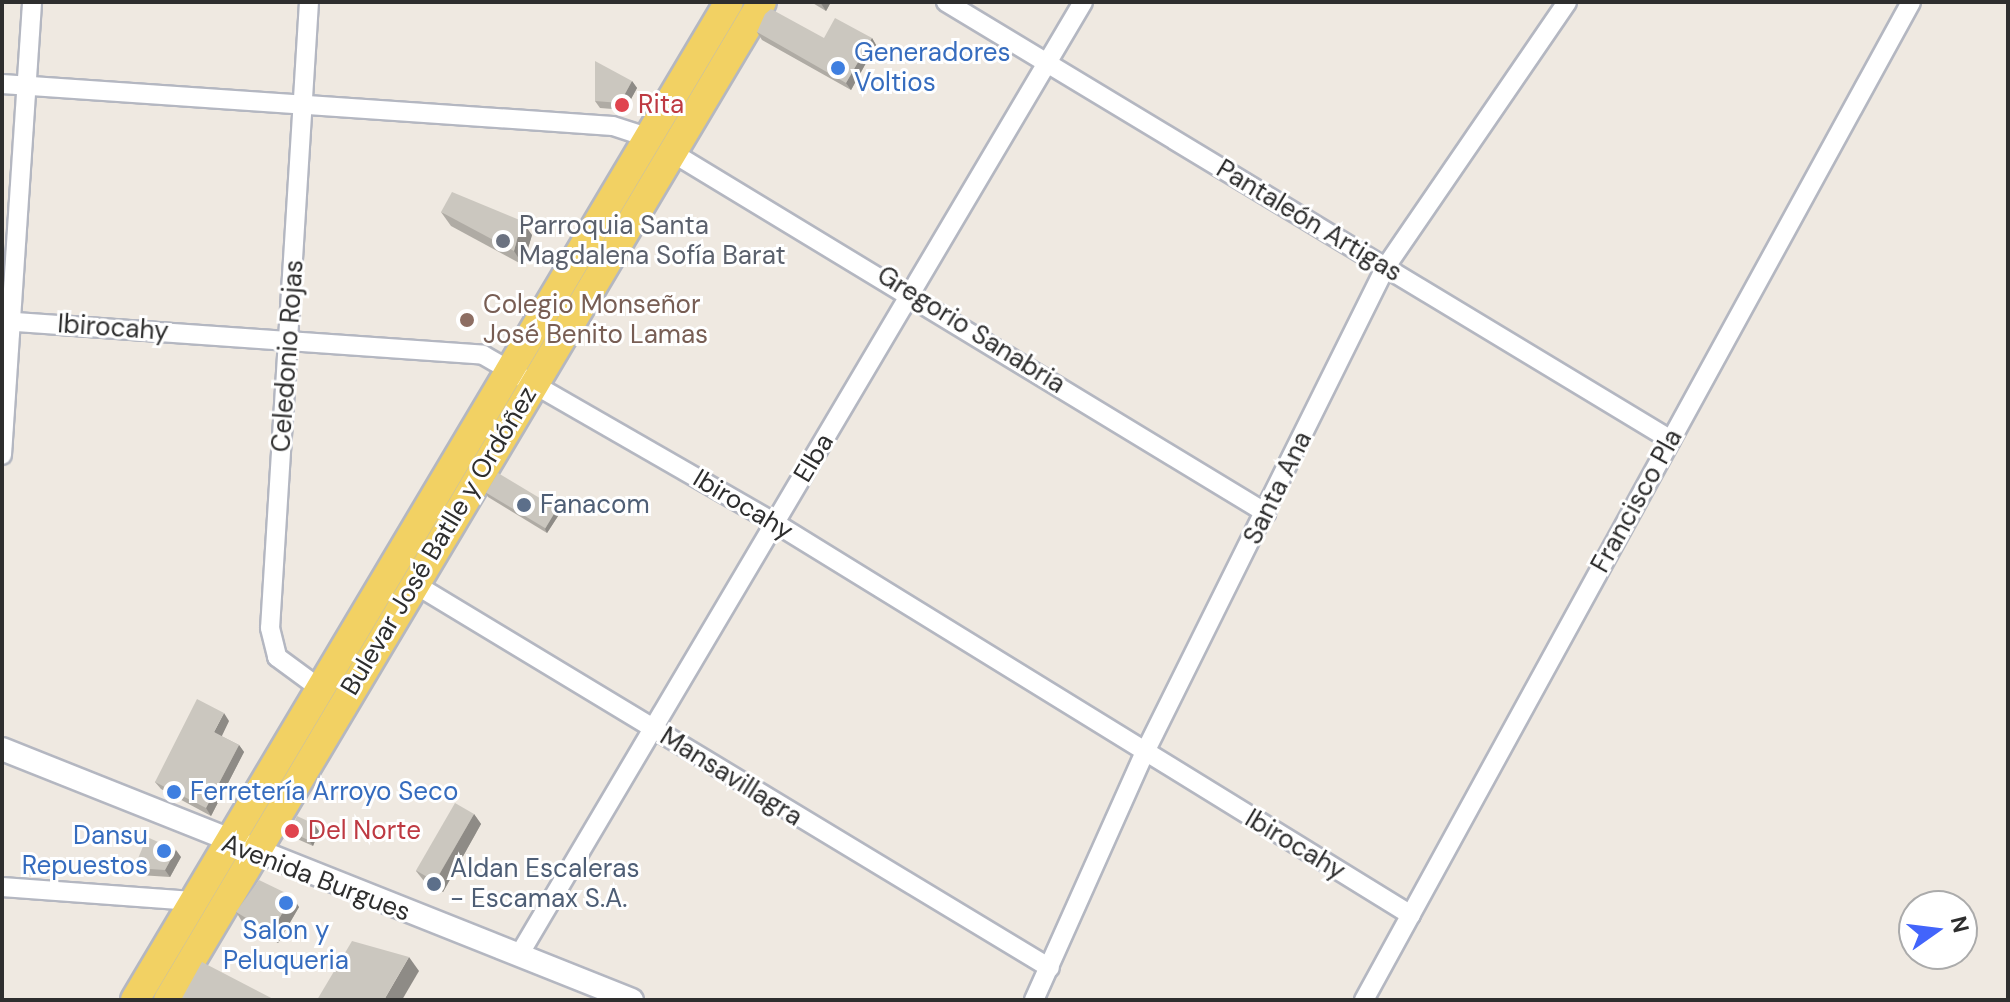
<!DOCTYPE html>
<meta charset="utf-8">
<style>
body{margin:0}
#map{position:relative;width:2010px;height:1002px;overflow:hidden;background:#efe9e1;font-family:"DM Sans",sans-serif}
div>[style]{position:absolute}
.roads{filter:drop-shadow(2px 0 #b4b7c1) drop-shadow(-2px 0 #b4b7c1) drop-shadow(0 2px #b4b7c1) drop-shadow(0 -2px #b4b7c1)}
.minor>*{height:18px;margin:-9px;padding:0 9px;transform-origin:9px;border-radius:9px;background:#fff}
.tertiary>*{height:22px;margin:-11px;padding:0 11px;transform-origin:11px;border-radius:11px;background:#fff}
.primary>*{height:28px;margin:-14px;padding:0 14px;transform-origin:14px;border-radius:14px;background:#f2d163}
.wall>*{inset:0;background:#afaba4}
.shaded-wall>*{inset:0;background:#8e8b86}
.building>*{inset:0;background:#cbc7bf;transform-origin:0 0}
.dots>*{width:22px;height:22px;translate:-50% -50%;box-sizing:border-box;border:4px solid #fff;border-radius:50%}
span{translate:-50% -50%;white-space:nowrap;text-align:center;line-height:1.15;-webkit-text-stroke:6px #fff;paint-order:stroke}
.shop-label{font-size:26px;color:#366cbe}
.left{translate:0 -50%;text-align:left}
.right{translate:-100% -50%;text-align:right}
.health-label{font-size:26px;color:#be3a42}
.street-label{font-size:26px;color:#2e2e2e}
.worship-label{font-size:26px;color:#5b616d}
.education-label{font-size:26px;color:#785e54}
.service-label{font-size:26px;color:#4e5e75}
.frame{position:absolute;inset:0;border:4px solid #2e2e2e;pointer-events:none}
.north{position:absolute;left:1898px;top:890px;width:80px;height:80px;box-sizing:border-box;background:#fff;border:2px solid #ababab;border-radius:50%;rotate:76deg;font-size:22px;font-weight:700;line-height:32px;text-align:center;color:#2e2e2e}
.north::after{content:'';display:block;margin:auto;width:28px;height:36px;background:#4264fb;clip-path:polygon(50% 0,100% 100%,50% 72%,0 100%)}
</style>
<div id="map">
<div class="roads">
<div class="minor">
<div style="left:309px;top:2px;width:627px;rotate:93.56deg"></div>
<div style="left:270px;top:628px;width:30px;rotate:76deg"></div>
<div style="left:277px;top:657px;width:52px;rotate:36.4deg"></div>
<div style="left:946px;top:2px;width:847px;rotate:31.14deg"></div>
<div style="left:2px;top:84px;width:612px;rotate:3.93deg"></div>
<div style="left:613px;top:126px;width:36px;rotate:18deg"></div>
<div style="left:673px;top:153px;width:694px;rotate:31.26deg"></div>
<div style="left:2px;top:321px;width:482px;rotate:4deg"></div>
<div style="left:483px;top:355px;width:337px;rotate:29.9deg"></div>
<div style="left:775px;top:523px;width:747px;rotate:31.65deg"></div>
<div style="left:2px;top:455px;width:454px;rotate:-86.2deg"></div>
<div style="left:413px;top:583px;width:744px;rotate:31.15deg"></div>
<div style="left:2px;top:887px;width:191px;rotate:4.2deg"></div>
<div style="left:519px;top:955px;width:1107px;rotate:-59.38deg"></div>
<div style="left:1034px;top:1000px;width:269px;rotate:-65.9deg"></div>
<div style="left:1144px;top:754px;width:542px;rotate:-63.62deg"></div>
<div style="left:1385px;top:268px;width:322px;rotate:-55.6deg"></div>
<div style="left:1364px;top:1000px;width:1138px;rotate:-61.27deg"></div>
</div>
<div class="tertiary">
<div style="left:2px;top:749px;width:678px;rotate:21.72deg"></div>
</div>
<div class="primary">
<div style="left:135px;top:1000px;width:1161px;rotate:-59.24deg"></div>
<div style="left:168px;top:1000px;width:1161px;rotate:-59.24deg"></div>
</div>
</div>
<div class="wall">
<div style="clip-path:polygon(811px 2px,831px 2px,826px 11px)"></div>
<div style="clip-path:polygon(757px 32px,824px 38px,872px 38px,876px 45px,851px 90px,762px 40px)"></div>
<div style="clip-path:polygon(632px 81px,637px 88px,625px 110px,600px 108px,595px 101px)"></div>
<div style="clip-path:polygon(441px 212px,532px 235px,523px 265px,451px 226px)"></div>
<div style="clip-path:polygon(486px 493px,557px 509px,560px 513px,547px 533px,488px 497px)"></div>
<div style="clip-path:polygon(229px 721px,221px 736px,239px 745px,244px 752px,211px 816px,161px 789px,155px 782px)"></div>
<div style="clip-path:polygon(474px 814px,481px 824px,443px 892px,424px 881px,416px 871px)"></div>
<div style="clip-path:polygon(290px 831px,319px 831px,313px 846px,295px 838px)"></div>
<div style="clip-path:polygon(181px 857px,170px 877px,139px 875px,134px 868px)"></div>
<div style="clip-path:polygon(299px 907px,278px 943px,243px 923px,236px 912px)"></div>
</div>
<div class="shaded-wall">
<div style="clip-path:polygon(820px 2px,831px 2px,826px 11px)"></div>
<div style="clip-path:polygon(872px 38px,876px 45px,851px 90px,846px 83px)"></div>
<div style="clip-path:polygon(632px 81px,637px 88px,625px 110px,620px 103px)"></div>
<div style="clip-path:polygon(522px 221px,532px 235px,523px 265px,514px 251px)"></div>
<div style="clip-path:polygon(557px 509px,560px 513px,547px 533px,545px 529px)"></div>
<div style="clip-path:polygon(224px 713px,229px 721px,220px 740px,214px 732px)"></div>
<div style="clip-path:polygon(239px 745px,244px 752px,211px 816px,206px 808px)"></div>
<div style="clip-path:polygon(474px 814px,481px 824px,443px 892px,435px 882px)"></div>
<div style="clip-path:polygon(314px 824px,319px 831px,313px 846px,308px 839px)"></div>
<div style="clip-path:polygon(176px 850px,181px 857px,170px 877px,165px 870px)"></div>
<div style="clip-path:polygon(292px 896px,299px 907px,278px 943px,271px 933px)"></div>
<div style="clip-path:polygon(409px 957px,419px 971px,402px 1000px,384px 1000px)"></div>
</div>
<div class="building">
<div style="clip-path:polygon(771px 9px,824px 38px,835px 18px,872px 38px,846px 83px,757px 32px,765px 14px)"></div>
<div style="clip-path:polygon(595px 61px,632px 81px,620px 103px,595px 101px)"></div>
<div style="clip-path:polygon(452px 192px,522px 221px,514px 251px,441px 212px)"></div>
<div style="left:498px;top:473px;width:69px;height:23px;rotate:31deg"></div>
<div style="clip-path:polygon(197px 699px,224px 713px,214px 732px,239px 745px,206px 808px,155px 782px)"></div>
<div style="left:455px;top:803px;width:22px;height:78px;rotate:30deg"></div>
<div style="left:297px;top:816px;width:19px;height:17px;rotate:25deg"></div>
<div style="clip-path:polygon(147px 837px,176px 850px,165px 870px,134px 868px)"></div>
<div style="clip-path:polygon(259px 880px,292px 896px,271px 933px,236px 912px)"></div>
<div style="clip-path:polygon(352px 941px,409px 957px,384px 1000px,317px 1000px)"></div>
<div style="clip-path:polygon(202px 962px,275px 1000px,181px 1000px)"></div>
</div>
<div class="dots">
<div style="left:838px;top:68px;background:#3f7fe0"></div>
<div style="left:622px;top:105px;background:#e0444e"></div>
<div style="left:503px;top:241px;background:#6b7280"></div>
<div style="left:467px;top:320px;background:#8d6e63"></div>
<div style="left:524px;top:505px;background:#5c6f8a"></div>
<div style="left:174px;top:792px;background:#3f7fe0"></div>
<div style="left:292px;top:831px;background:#e0444e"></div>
<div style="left:164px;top:851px;background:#3f7fe0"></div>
<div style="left:434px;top:884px;background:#5c6f8a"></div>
<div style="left:286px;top:903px;background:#3f7fe0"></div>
</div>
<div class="shop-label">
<span class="left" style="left:854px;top:68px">Generadores<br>Voltios</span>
<span class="left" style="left:190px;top:792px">Ferretería Arroyo Seco</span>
<span class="right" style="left:148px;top:851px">Dansu<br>Repuestos</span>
<span style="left:286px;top:946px">Salon y<br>Peluqueria</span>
</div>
<div class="health-label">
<span class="left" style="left:638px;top:105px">Rita</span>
<span class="left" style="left:308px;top:831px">Del Norte</span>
</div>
<div class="street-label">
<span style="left:1309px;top:221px;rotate:31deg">Pantaleón Artigas</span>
<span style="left:113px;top:328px;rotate:4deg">Ibirocahy</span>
<span style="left:971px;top:330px;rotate:32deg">Gregorio Sanabria</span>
<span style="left:288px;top:356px;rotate:-86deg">Celedonio Rojas</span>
<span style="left:814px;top:458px;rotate:-59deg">Elba</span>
<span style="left:1278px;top:488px;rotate:-64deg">Santa Ana</span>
<span style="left:1637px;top:501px;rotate:-61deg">Francisco Pla</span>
<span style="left:743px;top:505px;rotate:31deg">Ibirocahy</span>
<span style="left:439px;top:541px;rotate:-59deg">Bulevar José Batlle y Ordóñez</span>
<span style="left:731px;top:777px;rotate:32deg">Mansavillagra</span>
<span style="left:1295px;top:845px;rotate:31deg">Ibirocahy</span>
<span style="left:316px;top:878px;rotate:21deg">Avenida Burgues</span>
</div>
<div class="worship-label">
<span class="left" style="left:519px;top:241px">Parroquia Santa<br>Magdalena Sofía Barat</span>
</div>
<div class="education-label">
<span class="left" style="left:483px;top:320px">Colegio Monseñor<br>José Benito Lamas</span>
</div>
<div class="service-label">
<span class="left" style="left:540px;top:505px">Fanacom</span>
<span class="left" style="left:450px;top:884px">Aldan Escaleras<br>- Escamax S.A.</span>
</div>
<div class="frame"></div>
<div class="north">N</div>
</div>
